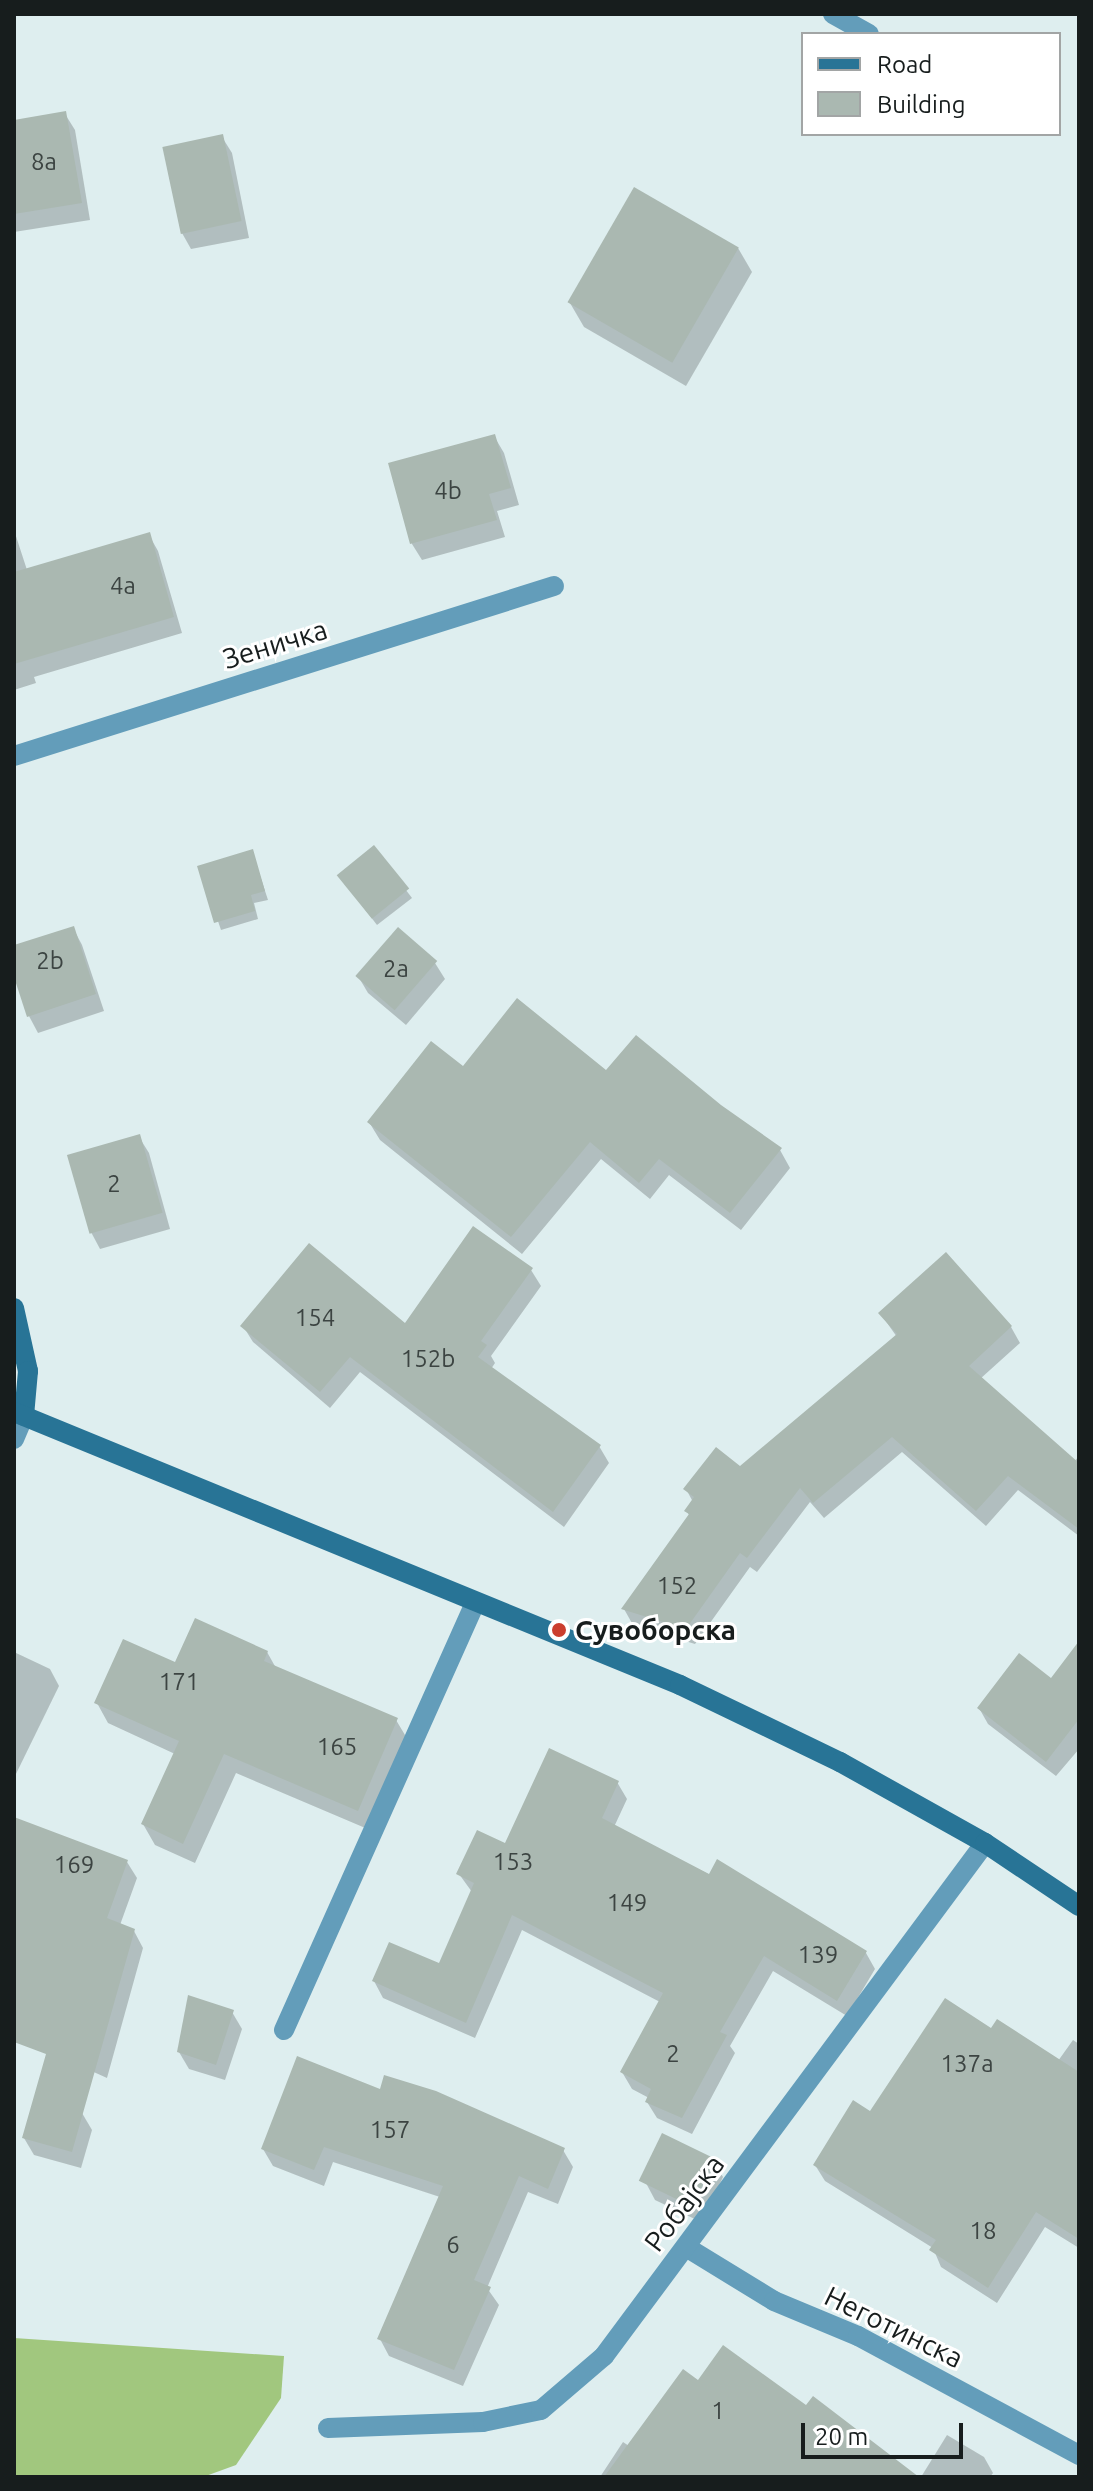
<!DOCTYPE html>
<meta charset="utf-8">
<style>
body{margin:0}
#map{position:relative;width:1093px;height:2491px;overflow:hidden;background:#deeeef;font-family:Ubuntu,sans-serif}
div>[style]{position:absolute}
.forest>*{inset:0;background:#a1c77e}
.shadow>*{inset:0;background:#0003}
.building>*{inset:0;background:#aab8b1;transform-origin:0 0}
.street>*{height:20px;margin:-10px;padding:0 10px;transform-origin:10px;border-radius:10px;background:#639dba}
.secondary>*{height:20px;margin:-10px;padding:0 10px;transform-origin:10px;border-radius:10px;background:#287496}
.dots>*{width:22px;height:22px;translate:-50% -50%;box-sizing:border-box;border:4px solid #fff;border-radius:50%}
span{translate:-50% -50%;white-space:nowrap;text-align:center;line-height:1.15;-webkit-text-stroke:6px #fff;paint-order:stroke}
.number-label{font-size:24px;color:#3c4442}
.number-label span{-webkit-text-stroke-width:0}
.street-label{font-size:28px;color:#171d1d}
.poi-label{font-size:28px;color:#171d1d;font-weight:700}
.left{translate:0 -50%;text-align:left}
.frame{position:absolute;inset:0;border:16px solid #171d1d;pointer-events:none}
.legend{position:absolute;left:801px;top:32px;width:260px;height:104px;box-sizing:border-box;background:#fff;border:2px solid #a2a5a5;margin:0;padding:10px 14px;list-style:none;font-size:24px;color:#171d1d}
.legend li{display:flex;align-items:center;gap:16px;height:40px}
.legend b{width:40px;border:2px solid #a2a5a5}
.scale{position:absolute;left:801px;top:2423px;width:162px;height:36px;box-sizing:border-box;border:4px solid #171d1d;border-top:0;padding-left:10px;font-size:24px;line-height:28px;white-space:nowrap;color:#171d1d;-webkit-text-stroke:6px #fff;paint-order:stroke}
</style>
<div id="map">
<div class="forest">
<div style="clip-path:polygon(14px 2338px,284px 2356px,281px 2398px,236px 2465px,203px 2477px,14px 2477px)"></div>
</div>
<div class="shadow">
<div style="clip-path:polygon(65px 114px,75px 130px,90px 220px,14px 232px,14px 122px)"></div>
<div style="clip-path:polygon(222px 137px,232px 153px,249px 238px,191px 249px,182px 233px)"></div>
<div style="clip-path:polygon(738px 248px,752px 272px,686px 386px,584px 327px,570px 303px)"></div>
<div style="clip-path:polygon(494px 436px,504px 453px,519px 505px,497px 511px,505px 537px,422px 560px,412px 544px,390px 465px)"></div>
<div style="clip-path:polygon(14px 530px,27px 570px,149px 535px,158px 551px,182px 633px,34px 677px,36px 683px,14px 690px)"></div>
<div style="clip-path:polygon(374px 848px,412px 898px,377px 925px,344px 882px)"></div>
<div style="clip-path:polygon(252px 851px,268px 900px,254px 903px,258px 919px,221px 930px,200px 868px)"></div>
<div style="clip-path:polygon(73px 928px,82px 945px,104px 1011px,38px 1033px,29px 1016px,14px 970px,14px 947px)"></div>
<div style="clip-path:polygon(435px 963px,445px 979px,406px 1025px,368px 993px,358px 976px)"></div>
<div style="clip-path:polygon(463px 1068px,720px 1106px,780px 1150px,790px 1168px,741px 1230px,669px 1175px,650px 1199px,601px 1159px,522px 1254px,380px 1140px,369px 1122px)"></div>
<div style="clip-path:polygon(139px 1137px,149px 1153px,170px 1229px,100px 1249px,91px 1232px)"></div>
<div style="clip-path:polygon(945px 1255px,1011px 1327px,1020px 1343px,980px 1379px,1074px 1462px,1079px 1456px,1079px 1536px,1018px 1490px,986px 1526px,902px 1452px,824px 1518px,810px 1502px,757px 1572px,750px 1567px,695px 1644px,633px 1625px,624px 1609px,690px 1517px,687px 1511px,693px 1502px,686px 1489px,740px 1468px,897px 1337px,880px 1313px)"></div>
<div style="clip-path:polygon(531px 1270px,541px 1286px,491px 1356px,495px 1363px,491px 1369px,599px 1446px,609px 1463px,564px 1527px,360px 1372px,330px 1408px,253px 1342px,243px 1326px,405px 1326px)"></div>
<div style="clip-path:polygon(1079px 1644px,1079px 1749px,1056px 1776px,988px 1724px,979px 1708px,1052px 1681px)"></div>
<div style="clip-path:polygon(14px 1652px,50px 1669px,59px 1686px,14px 1778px)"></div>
<div style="clip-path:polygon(267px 1652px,276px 1668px,396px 1720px,408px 1740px,370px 1830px,236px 1773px,195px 1863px,155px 1845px,143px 1824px,175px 1754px,108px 1723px,97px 1703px)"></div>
<div style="clip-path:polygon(617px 1782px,627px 1799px,614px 1827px,866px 1953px,875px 1969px,847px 2016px,773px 1971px,730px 2046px,735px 2053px,692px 2134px,657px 2118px,647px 2102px,649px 2098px,632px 2089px,622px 2072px,660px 2002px,522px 1930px,475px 2038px,383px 1998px,374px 1981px,440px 1966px,472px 1892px,459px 1874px)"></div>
<div style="clip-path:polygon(127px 1862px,137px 1878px,120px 1925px,134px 1931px,143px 1948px,107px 2078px,14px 2036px,14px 1891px)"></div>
<div style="clip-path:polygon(232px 2012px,242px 2029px,225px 2080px,189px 2069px,179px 2052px)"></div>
<div style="clip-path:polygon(991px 2031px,1058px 2061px,1073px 2040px,1079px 2044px,1079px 2248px,1045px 2227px,997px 2303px,941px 2267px,933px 2248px,825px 2181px,815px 2165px,871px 2114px)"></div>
<div style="clip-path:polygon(381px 2092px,563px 2150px,573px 2167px,558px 2204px,528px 2192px,487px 2288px,499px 2305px,463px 2386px,389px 2356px,380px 2339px,440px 2197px,333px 2162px,324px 2186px,273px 2166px,263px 2149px)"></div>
<div style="clip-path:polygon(82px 2113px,92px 2130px,81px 2168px,34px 2155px,24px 2138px)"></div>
<div style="clip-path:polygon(713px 2161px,723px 2177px,701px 2222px,655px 2200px,646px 2183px)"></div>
<div style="clip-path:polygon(698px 2382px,807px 2408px,916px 2477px,600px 2477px,623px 2442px,629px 2446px)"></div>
<div style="clip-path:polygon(947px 2435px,984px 2457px,993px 2473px,990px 2477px,921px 2477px)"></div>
</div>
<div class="building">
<div style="clip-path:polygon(66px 111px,82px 203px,14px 214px,14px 120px)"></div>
<div style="left:223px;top:134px;width:89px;height:62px;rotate:78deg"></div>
<div style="left:634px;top:187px;width:121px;height:133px;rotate:30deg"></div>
<div style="clip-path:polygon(495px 434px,511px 488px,489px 494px,497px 520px,410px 544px,388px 463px)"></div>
<div style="clip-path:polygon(150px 532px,174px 617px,14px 664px,14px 572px)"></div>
<div style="left:374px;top:845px;width:56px;height:48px;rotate:51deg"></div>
<div style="clip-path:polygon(253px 849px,265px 891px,251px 895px,255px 911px,214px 923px,197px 866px)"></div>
<div style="clip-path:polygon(74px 926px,96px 994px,27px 1017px,14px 977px,14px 945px)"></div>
<div style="left:398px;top:927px;width:52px;height:65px;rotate:41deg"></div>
<div style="clip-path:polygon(517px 998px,606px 1070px,636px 1035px,721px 1105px,782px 1148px,730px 1213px,659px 1159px,639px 1183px,590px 1142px,511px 1237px,367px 1122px,431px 1041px,463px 1066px)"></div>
<div style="left:140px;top:1134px;width:82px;height:76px;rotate:74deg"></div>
<div style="clip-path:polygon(473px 1226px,533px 1268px,481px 1341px,487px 1345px,478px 1357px,601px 1445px,553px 1512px,350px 1357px,320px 1392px,240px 1326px,309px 1243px,405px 1323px)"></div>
<div style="clip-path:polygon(946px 1252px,1012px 1326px,969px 1366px,1079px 1463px,1079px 1529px,1008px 1476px,976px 1511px,892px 1437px,813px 1503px,800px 1488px,747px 1558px,740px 1553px,686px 1629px,621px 1609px,689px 1514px,684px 1511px,694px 1497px,683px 1489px,716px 1447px,740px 1466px,897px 1334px,878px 1313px)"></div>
<div style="clip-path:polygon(195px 1618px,268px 1651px,264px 1661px,398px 1718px,358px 1811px,224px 1754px,183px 1844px,141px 1824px,179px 1741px,94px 1703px,123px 1639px,175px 1662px)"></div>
<div style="clip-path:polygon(1079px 1641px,1079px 1719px,1046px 1762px,977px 1708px,1019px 1653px,1051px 1678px)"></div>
<div style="clip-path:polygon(549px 1748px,619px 1781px,602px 1818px,709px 1874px,717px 1859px,867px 1951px,837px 2001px,764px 1956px,720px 2032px,727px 2035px,682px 2118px,645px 2102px,651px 2089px,620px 2072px,663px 1993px,512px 1915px,466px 2023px,372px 1981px,389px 1942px,439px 1963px,474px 1883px,456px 1874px,477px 1830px,505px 1843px)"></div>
<div style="clip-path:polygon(14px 1817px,128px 1860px,107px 1918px,135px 1929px,72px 2152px,22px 2138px,46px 2054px,14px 2042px)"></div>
<div style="clip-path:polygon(188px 1995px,234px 2010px,216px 2065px,177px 2052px)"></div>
<div style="clip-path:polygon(945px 1998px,991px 2028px,997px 2019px,1079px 2072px,1079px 2239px,1036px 2212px,988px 2288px,929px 2250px,936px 2240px,813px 2165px,853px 2100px,870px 2111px)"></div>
<div style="clip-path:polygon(297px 2056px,380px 2089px,384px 2075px,436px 2091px,565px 2148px,548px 2189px,519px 2176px,474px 2280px,491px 2287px,454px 2370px,377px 2339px,443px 2186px,324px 2147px,314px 2170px,261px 2149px)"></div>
<div style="left:662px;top:2133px;width:59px;height:53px;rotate:26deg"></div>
<div style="clip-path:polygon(723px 2345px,806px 2405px,813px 2396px,919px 2477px,604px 2477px,683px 2369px,698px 2380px)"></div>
</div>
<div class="street">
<div style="left:833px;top:14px;width:41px;rotate:29.1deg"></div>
<div style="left:14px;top:756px;width:566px;rotate:-17.47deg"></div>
<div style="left:14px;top:1439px;width:25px;rotate:-67deg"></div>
<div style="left:284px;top:2030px;width:468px;rotate:-65.9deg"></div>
<div style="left:686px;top:2247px;width:103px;rotate:31.5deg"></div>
<div style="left:774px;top:2301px;width:91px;rotate:22.6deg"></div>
<div style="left:858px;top:2336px;width:251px;rotate:28.3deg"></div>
<div style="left:328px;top:2428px;width:155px;rotate:-2.2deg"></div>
<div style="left:483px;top:2422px;width:59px;rotate:-11.7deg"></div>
<div style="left:541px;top:2410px;width:83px;rotate:-40.6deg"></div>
<div style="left:604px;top:2356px;width:639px;rotate:-53.4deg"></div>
</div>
<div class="secondary">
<div style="left:14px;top:1308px;width:65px;rotate:77.5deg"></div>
<div style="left:28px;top:1371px;width:45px;rotate:95.1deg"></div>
<div style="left:14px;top:1412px;width:720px;rotate:22.29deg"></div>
<div style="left:680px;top:1685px;width:178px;rotate:25.7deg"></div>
<div style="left:840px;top:1762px;width:166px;rotate:29.2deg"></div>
<div style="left:985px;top:1843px;width:113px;rotate:33.8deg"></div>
</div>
<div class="dots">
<div style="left:559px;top:1630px;background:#cb3e2e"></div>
</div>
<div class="number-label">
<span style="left:44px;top:162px">8a</span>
<span style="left:448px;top:491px">4b</span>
<span style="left:123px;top:586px">4a</span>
<span style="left:50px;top:961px">2b</span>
<span style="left:396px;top:969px">2a</span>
<span style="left:114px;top:1184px">2</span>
<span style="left:315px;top:1318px">154</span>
<span style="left:428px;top:1359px">152b</span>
<span style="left:677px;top:1586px">152</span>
<span style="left:179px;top:1682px">171</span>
<span style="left:337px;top:1747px">165</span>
<span style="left:513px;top:1862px">153</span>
<span style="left:74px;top:1865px">169</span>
<span style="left:627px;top:1903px">149</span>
<span style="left:818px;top:1955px">139</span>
<span style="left:673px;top:2054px">2</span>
<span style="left:967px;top:2064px">137a</span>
<span style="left:390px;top:2130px">157</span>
<span style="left:983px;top:2231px">18</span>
<span style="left:453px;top:2245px">6</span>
<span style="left:718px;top:2411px">1</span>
</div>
<div class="street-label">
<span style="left:275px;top:644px;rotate:-17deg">Зеничка</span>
<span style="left:684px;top:2203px;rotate:-53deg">Робајска</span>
<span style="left:894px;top:2327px;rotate:26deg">Неготинска</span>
</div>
<div class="poi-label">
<span class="left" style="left:575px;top:1630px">Сувоборска</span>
</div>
<div class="frame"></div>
<ul class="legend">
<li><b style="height:10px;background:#287496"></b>Road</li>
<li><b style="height:22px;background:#aab8b1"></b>Building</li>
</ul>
<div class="scale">20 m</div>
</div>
